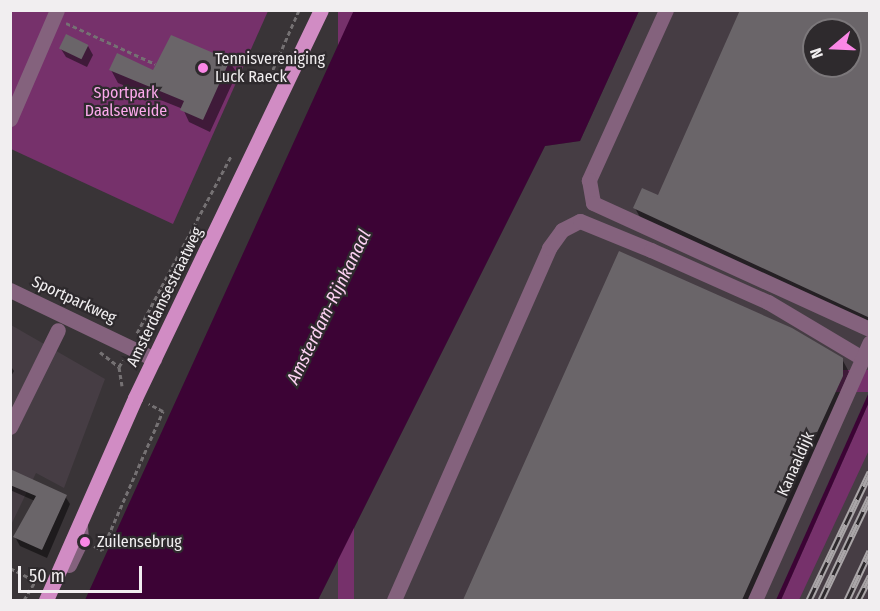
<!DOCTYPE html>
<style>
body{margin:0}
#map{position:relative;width:880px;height:611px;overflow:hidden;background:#393437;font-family:"Fira Sans Condensed",sans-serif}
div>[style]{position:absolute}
.built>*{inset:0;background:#463d44}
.green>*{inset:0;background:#76316b;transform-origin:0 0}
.water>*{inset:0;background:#3c0335}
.shadow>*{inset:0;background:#0007}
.building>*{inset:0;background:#6a6569;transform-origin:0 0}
.path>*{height:3px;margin-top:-1.5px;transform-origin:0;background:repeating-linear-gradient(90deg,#757173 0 4.5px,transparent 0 7.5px)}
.minor>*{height:15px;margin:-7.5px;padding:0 7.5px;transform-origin:7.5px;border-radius:7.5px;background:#84627d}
.major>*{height:15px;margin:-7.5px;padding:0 7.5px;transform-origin:7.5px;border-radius:7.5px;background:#d18cc4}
.rail>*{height:7px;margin-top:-3.5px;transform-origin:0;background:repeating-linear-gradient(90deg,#2e2a2d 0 14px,#aaa6a8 0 28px);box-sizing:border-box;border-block:2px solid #aaa6a8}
.dots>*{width:16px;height:16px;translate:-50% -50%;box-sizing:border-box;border:3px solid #2e2a2d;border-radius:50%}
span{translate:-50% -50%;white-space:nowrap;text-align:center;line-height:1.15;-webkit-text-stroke:4.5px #2e2a2d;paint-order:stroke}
.poi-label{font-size:16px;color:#f1eef0}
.left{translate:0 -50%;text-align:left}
.park-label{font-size:16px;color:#fca9ec}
.street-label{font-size:16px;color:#f1eef0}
.water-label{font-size:18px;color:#fdd2f3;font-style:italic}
.frame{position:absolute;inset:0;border:12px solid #f1eef0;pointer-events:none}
.north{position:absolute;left:802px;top:18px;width:60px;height:60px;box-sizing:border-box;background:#2e2a2d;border:2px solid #7c787b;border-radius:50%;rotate:251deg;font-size:16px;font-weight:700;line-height:24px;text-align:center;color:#f1eef0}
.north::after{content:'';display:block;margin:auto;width:21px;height:27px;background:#fa87e6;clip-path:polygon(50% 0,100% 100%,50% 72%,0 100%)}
.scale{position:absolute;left:18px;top:566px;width:124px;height:27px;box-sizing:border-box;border:3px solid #f1eef0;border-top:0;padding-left:8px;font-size:18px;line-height:21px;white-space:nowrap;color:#f1eef0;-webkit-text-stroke:4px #2e2a2d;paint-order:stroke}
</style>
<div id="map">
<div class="built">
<div style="clip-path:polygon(evenodd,639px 11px,869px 11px,869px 600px,318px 600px,545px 146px,580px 141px,639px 11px,814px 30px,850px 30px,850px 66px,814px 66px,814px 30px)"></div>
<div style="clip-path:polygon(11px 325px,105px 379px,64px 488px,36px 473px,11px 525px)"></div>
</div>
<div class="green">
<div style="clip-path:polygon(10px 11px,268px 11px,173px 224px,11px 149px)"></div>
<div style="left:338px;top:11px;width:16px;height:648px"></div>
<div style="left:869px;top:370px;width:22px;height:252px;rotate:90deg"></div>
<div style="clip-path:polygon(869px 402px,869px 450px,799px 600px,781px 600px)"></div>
</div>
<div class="water">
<div style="clip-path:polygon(354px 10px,639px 11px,580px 141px,545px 146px,318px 600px,85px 600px)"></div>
<div style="clip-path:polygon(869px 392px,869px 402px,781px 600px,776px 600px)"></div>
</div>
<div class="shadow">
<div style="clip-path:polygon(evenodd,742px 10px,870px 10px,870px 327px,642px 221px,635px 208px,659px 197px,742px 10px,814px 30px,850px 30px,850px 66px,814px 66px,814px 30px)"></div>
<div style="clip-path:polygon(88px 46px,93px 55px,87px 67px,66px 57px,61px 49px)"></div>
<div style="clip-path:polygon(229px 61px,237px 73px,210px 132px,189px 122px,183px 109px,118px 83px,111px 70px,154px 72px)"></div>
<div style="clip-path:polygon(620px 253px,842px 359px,849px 372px,753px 600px,465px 600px)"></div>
<div style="clip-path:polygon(10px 365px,14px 371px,10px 378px)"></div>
<div style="clip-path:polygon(10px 471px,65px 496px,70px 504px,47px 558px,20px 546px,15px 537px,35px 501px,10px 490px)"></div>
</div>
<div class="building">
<div style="clip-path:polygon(evenodd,740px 10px,870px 10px,870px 318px,633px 208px,642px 188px,658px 195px,740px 10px,814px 30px,850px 30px,850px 66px,814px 66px,814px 30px)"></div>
<div style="left:66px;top:34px;width:25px;height:16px;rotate:26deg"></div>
<div style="clip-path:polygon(171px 35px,230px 60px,203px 120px,180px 110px,184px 101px,109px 70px,117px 53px,153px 70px)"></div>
<div style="clip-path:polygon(619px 251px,792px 328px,843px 358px,843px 376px,809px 450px,742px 600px,463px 600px)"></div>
<div style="clip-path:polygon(10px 469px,67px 495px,42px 550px,13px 537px,36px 496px,10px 485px)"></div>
</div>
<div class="path">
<div style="left:66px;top:23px;width:98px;rotate:24.7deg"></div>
<div style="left:267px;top:83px;width:80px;rotate:-66.3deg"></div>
<div style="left:137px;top:333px;width:200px;rotate:-62deg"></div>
<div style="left:100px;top:352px;width:24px;rotate:38deg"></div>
<div style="left:119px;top:367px;width:19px;rotate:81deg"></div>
<div style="left:119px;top:367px;width:8px;rotate:-60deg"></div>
<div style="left:94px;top:546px;width:9px;rotate:27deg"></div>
<div style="left:102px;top:550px;width:152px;rotate:-66.3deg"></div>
<div style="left:163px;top:411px;width:16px;rotate:-153deg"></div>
<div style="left:10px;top:568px;width:29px;rotate:27deg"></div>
<div style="left:24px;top:600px;width:23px;rotate:-59deg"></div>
</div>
<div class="minor">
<div style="left:666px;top:10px;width:187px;rotate:114.4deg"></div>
<div style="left:589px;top:180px;width:23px;rotate:80deg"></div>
<div style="left:593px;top:203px;width:304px;rotate:24.5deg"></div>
<div style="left:10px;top:119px;width:119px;rotate:-66.7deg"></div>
<div style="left:10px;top:290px;width:160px;rotate:25.6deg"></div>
<div style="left:10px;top:427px;width:108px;rotate:-63.7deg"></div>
<div style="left:69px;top:565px;width:28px;rotate:-64deg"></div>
<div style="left:81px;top:540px;width:15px;rotate:-94deg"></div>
<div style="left:394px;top:600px;width:385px;rotate:-66.2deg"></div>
<div style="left:549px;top:248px;width:22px;rotate:-54deg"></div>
<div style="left:562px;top:230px;width:20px;rotate:-27deg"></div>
<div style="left:580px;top:221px;width:77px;rotate:22.2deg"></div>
<div style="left:651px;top:250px;width:128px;rotate:24deg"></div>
<div style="left:768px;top:302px;width:109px;rotate:30.8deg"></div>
<div style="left:755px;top:600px;width:282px;rotate:-66deg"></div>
</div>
<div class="major">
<div style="left:46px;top:600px;width:221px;rotate:-66.2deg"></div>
<div style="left:135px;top:398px;width:430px;rotate:-64.4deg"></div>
</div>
<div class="rail">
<div style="left:809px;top:600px;width:142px;rotate:-64.5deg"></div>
<div style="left:821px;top:600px;width:114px;rotate:-64.6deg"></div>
<div style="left:847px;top:600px;width:54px;rotate:-64.9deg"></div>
<div style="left:858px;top:600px;width:27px;rotate:-63deg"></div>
</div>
<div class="dots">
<div style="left:203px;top:68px;background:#fa87e6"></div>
<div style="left:85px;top:542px;background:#fa87e6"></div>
</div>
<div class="poi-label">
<span class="left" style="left:215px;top:68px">Tennisvereniging<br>Luck Raeck</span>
<span class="left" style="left:97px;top:542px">Zuilensebrug</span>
</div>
<div class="park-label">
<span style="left:126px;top:102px">Sportpark<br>Daalseweide</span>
</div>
<div class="street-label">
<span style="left:165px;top:297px;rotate:-64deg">Amsterdamsestraatweg</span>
<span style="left:74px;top:300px;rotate:25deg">Sportparkweg</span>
<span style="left:796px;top:464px;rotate:-66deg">Kanaaldijk</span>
</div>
<div class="water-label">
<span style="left:329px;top:307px;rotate:-64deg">Amsterdam-Rijnkanaal</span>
</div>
<div class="frame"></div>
<div class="north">N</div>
<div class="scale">50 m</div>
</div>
